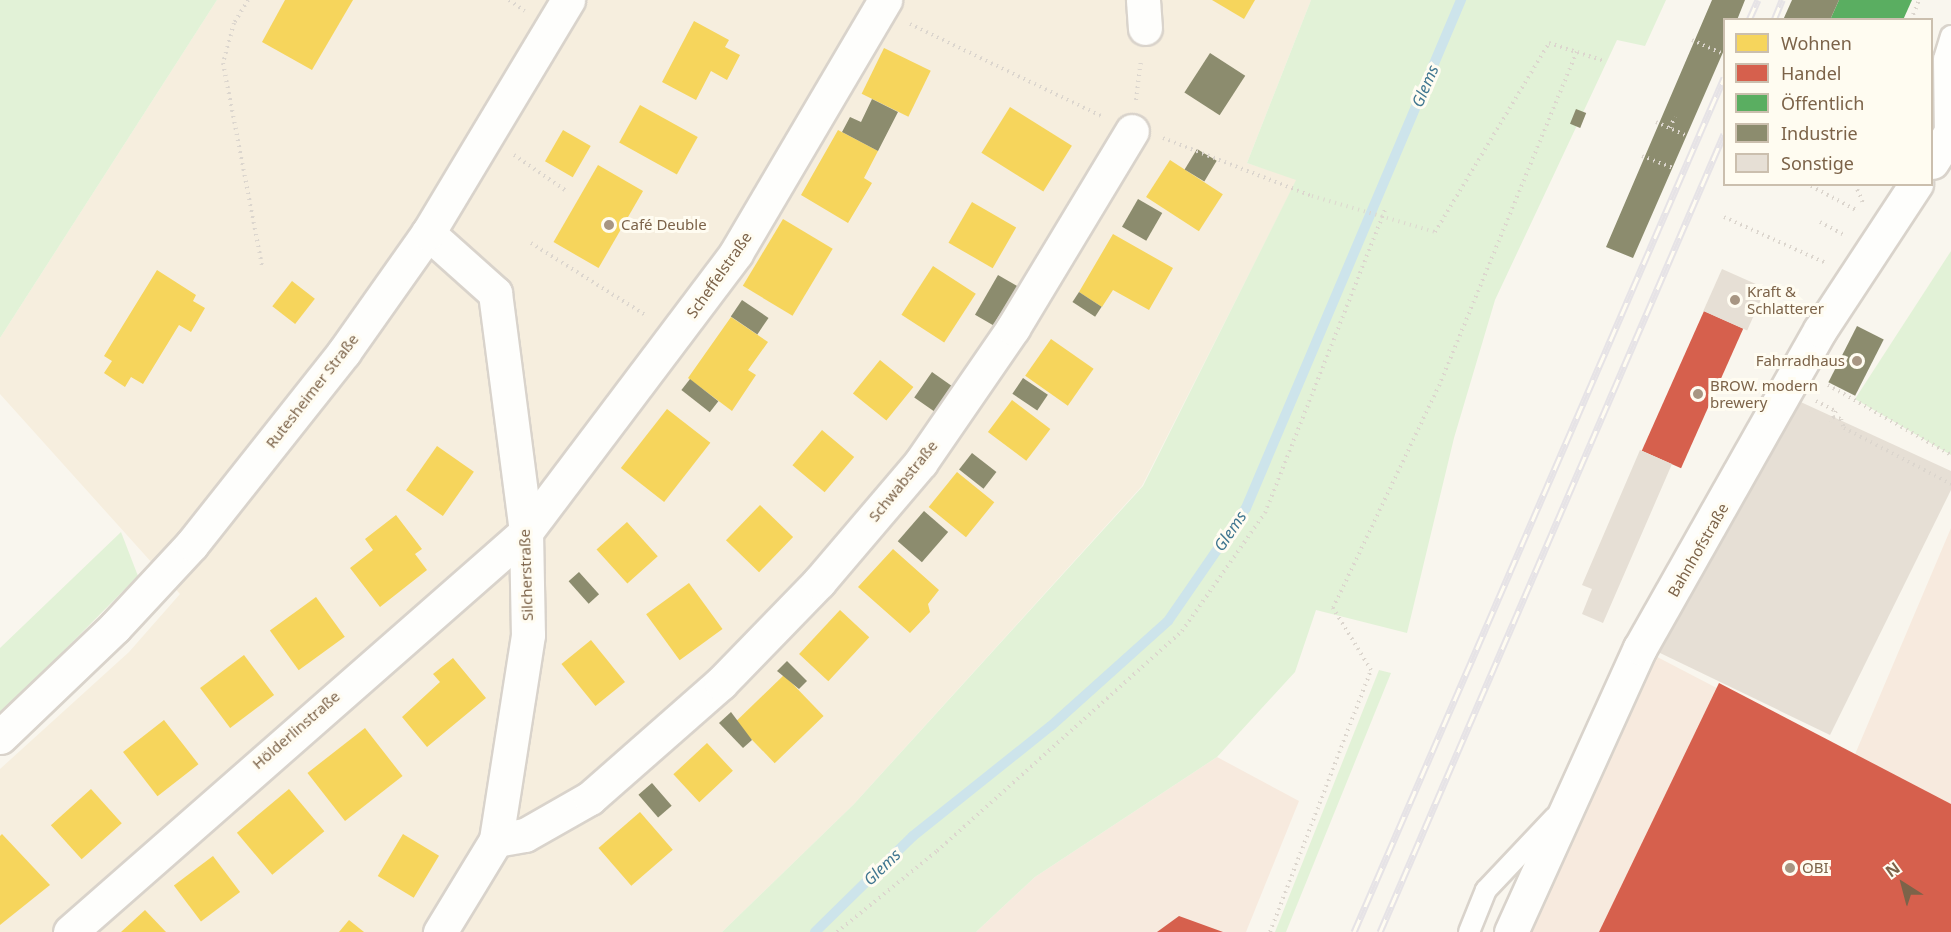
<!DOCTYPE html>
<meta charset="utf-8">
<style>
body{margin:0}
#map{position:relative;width:1951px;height:932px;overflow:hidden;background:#f9f6ee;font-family:"Noto Sans",sans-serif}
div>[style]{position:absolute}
.residential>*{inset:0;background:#f6eede}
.commercial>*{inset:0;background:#f7eade}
.green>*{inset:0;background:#e2f2d7}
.homes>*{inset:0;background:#f6d55c;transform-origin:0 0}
.shops>*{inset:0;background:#d6604d;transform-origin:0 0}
.public>*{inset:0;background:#5aae61}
.industry>*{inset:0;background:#8c8c6e;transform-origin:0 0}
.stream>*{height:10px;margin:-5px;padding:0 5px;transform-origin:5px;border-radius:5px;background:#cde4eb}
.building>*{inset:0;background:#e6dfd5;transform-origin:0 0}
.path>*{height:4px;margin-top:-2px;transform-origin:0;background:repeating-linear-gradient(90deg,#dcd6ce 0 1.5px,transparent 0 6px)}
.roads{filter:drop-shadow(2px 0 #d9d3cb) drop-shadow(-2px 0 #d9d3cb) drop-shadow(0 2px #d9d3cb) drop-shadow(0 -2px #d9d3cb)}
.lane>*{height:20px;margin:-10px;padding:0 10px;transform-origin:10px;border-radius:10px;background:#fefefc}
.street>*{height:33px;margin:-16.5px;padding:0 16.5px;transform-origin:16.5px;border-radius:16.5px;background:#fefefc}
.secondary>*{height:33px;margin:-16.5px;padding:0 16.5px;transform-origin:16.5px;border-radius:16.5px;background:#fefefc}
.rail>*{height:7px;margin-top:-3.5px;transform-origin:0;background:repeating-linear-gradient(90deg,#fffcf1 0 14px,#e6e3e6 0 28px);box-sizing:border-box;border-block:2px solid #e6e3e6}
.path-bridge>*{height:4px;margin-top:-2px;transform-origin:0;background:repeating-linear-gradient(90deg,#dcd6ce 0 1.5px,transparent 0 6px)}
.dots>*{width:16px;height:16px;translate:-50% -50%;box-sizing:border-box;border:3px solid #fffcf1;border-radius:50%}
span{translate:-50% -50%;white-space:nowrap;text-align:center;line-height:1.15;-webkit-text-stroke:6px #fffcf1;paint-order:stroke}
.poi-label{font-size:15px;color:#7c6349}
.left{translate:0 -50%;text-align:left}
.right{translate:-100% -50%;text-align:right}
.street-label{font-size:15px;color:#7c6349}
.water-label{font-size:16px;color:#407690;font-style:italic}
.legend{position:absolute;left:1723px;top:18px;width:210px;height:168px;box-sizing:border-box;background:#fffcf1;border:2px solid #cbbfae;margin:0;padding:8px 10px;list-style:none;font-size:18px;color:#7c6349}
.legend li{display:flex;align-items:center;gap:12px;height:30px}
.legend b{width:30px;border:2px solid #cbbfae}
.north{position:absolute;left:1873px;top:854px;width:60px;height:60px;-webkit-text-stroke:4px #fffcf1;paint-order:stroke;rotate:324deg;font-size:16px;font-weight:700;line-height:24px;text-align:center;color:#7c6349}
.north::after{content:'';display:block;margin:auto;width:21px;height:27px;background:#7c6349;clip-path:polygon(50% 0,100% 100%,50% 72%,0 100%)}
</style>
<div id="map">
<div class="residential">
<div style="clip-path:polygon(217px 0,1311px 0,1247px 163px,1297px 179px,1142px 486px,854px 804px,722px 932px,0 932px,0 769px,129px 652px,180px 594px,0 394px,0 338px)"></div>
</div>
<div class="commercial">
<div style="clip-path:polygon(1951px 528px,1951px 932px,1516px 932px,1640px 648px,1853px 759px)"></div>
<div style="clip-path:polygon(1217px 757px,1299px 801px,1246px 932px,976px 932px,1035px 877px)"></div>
</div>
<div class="green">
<div style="clip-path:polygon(0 0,217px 0,0 338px)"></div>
<div style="clip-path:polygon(1311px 0,1666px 0,1645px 46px,1617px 40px,1495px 300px,1454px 438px,1407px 633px,1316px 610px,1295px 672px,1217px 757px,1035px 877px,976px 932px,722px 932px,854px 804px,1143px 486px,1296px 180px,1247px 163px)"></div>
<div style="clip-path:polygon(1951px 251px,1951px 455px,1855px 399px)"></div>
<div style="clip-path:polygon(121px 532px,138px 576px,0 715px,0 648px)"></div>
<div style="clip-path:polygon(1379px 670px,1391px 673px,1286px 932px,1275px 932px)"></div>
</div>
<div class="homes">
<div style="clip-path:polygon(285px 0,353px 0,312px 70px,262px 42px)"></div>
<div style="clip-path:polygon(1212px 0,1255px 0,1244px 19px)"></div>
<div style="clip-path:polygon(694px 21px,729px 40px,725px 47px,740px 55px,727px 80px,711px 71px,696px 100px,662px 82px)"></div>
<div style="left:884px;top:48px;width:52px;height:51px;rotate:26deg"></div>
<div style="left:640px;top:105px;width:66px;height:43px;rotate:29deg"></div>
<div style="left:1010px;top:107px;width:73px;height:54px;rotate:32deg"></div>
<div style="left:563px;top:130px;width:32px;height:36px;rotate:30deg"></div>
<div style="clip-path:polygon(838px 130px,878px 151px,864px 178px,872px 183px,848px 223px,801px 195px)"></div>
<div style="left:1170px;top:160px;width:63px;height:44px;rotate:33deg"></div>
<div style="left:598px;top:165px;width:52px;height:89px;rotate:30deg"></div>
<div style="left:972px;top:202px;width:51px;height:47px;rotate:30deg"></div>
<div style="left:783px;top:219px;width:58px;height:78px;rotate:31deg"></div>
<div style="clip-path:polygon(1113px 234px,1173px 268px,1149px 310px,1113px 290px,1102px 307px,1079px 292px)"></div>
<div style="left:933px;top:266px;width:51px;height:58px;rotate:33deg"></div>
<div style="clip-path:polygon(157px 270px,196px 295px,193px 301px,205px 308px,191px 332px,179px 325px,143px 384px,131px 377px,125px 387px,104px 373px,112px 361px,104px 356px)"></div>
<div style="left:292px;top:281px;width:29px;height:32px;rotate:38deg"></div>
<div style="clip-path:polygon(731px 317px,768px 342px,748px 370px,756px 375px,732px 411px,688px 378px)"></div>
<div style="left:1051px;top:339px;width:52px;height:45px;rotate:35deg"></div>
<div style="left:880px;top:360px;width:43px;height:43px;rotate:39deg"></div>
<div style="left:1012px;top:400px;width:48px;height:40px;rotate:37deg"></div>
<div style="left:667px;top:409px;width:55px;height:75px;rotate:38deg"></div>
<div style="left:822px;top:430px;width:42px;height:46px;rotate:40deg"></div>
<div style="left:437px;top:446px;width:45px;height:54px;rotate:35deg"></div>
<div style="left:957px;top:472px;width:48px;height:45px;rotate:39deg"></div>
<div style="left:760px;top:505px;width:46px;height:49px;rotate:44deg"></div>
<div style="clip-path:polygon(396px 515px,422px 549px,415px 554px,427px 570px,380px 607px,350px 568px,373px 550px,365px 539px)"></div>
<div style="left:627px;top:522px;width:46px;height:41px;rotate:48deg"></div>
<div style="clip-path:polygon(893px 549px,939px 590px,928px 604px,930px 612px,910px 633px,858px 587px)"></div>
<div style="left:689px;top:583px;width:57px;height:53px;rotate:54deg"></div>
<div style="left:316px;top:597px;width:49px;height:57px;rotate:54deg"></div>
<div style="left:840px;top:610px;width:40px;height:60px;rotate:43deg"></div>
<div style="left:591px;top:640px;width:54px;height:38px;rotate:51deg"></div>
<div style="left:244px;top:655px;width:50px;height:55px;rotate:53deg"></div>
<div style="clip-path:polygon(453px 658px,486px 698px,427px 747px,402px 717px,440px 682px,433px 674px)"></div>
<div style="left:784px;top:675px;width:57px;height:68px;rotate:46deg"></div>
<div style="left:164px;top:720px;width:56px;height:52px;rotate:52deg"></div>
<div style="left:365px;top:728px;width:61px;height:73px;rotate:52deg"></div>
<div style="left:707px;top:743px;width:38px;height:46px;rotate:47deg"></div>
<div style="left:91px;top:789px;width:46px;height:54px;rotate:48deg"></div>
<div style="left:289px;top:789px;width:55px;height:68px;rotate:50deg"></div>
<div style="left:640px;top:812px;width:50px;height:55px;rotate:49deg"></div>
<div style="clip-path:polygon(2px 834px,50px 885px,0 925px,0 836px)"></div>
<div style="left:403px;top:834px;width:42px;height:49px;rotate:31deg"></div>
<div style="left:213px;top:856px;width:45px;height:49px;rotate:53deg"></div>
<div style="clip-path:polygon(145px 910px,166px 932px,121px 932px)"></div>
<div style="clip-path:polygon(349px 920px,364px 932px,339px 932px)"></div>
</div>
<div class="shops">
<div style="left:1704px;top:311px;width:43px;height:153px;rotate:24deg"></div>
<div style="clip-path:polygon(1719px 683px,1951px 804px,1951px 932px,1599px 932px)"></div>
<div style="clip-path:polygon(1179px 916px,1223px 932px,1157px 932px)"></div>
</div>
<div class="public">
<div style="clip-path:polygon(1839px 0,1912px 0,1903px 20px,1830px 20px)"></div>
</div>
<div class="industry">
<div style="clip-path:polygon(1712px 0,1745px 0,1737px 20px,1724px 20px,1724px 50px,1633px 258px,1606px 247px)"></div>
<div style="clip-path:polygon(1792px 0,1839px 0,1830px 20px,1783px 20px)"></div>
<div style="left:1210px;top:53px;width:42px;height:47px;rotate:33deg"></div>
<div style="clip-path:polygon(872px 99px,898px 112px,878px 151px,842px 132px,850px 117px,861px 122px)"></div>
<div style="left:1576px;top:109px;width:11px;height:16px;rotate:22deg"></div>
<div style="left:1197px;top:149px;width:23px;height:24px;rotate:31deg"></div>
<div style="left:1138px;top:199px;width:28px;height:32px;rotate:30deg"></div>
<div style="left:998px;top:275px;width:28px;height:46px;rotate:30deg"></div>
<div style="left:1079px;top:292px;width:27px;height:12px;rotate:33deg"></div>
<div style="left:742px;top:300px;width:32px;height:20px;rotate:34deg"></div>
<div style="left:1857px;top:326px;width:30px;height:63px;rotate:27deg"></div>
<div style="left:932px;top:372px;width:29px;height:31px;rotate:35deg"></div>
<div style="left:1023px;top:378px;width:30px;height:19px;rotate:34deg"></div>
<div style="left:690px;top:379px;width:36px;height:14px;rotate:38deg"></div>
<div style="left:972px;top:453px;width:31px;height:21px;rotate:38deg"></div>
<div style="left:924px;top:511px;width:32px;height:40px;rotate:41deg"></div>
<div style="left:579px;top:572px;width:30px;height:14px;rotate:48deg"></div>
<div style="clip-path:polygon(787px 661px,807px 681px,799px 689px,777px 671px)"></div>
<div style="clip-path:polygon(731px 712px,752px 740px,743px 748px,719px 723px)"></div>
<div style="left:652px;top:783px;width:30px;height:18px;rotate:49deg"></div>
</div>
<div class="stream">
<div style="left:815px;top:932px;width:137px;rotate:-44.4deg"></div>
<div style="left:913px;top:836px;width:176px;rotate:-38.6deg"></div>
<div style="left:1051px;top:726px;width:157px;rotate:-41.9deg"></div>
<div style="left:1168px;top:621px;width:137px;rotate:-55.4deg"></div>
<div style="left:1246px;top:508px;width:552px;rotate:-67.06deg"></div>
</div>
<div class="building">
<div style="left:1722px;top:269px;width:48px;height:46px;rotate:24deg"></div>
<div style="clip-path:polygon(1792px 398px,1951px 471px,1951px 490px,1830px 735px,1658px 652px)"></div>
<div style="clip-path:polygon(1640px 450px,1672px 464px,1603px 623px,1582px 614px,1592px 589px,1582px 585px)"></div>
</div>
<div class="path">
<div style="left:248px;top:0;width:27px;rotate:121deg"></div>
<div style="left:234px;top:23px;width:41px;rotate:105.4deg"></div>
<div style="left:223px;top:63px;width:206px;rotate:79.1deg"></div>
<div style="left:509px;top:0;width:19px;rotate:35deg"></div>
<div style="left:1911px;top:20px;width:22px;rotate:-68deg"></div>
<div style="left:910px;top:24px;width:214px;rotate:25.7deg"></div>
<div style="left:1692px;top:40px;width:35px;rotate:24deg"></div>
<div style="left:1136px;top:100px;width:40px;rotate:-82.9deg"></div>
<div style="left:1656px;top:122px;width:35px;rotate:24deg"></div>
<div style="left:1670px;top:128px;width:12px;rotate:-66deg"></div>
<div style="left:1163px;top:138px;width:160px;rotate:21.3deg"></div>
<div style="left:514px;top:155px;width:62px;rotate:34.5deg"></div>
<div style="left:1642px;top:156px;width:34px;rotate:21deg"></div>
<div style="left:1855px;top:184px;width:21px;rotate:67deg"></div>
<div style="left:1811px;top:186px;width:53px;rotate:28deg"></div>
<div style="left:1724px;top:217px;width:112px;rotate:24.3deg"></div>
<div style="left:1820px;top:222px;width:26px;rotate:28deg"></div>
<div style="left:1435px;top:232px;width:221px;rotate:-58.9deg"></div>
<div style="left:1549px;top:43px;width:58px;rotate:18.1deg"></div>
<div style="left:531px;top:243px;width:137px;rotate:32.2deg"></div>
<div style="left:1828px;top:385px;width:142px;rotate:29.6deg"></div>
<div style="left:1816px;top:401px;width:22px;rotate:27deg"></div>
<div style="left:1836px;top:411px;width:12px;rotate:114deg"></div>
<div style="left:1833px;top:417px;width:8px;rotate:14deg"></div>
<div style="left:1841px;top:419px;width:9px;rotate:72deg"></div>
<div style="left:1844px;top:428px;width:121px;rotate:27.6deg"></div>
<div style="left:837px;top:932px;width:129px;rotate:-39deg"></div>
<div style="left:937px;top:851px;width:329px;rotate:-41.9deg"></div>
<div style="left:1182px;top:631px;width:144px;rotate:-54.9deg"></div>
<div style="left:1265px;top:513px;width:328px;rotate:-68.4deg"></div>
<div style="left:1270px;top:932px;width:281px;rotate:-68.9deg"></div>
<div style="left:1371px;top:670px;width:73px;rotate:-121.5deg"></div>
<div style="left:1333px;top:608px;width:246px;rotate:-64.5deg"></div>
<div style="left:1439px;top:386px;width:362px;rotate:-67.6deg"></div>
</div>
<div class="roads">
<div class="lane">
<div style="left:1945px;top:142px;width:83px;rotate:-90.7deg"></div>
<div style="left:1944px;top:59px;width:24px;rotate:-73deg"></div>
<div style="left:1469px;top:932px;width:45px;rotate:-68deg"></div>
<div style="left:1486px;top:890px;width:100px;rotate:-46.6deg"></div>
</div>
<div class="street">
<div style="left:1143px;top:0;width:28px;rotate:86deg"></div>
<div style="left:428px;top:233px;width:90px;rotate:41.8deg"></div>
<div style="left:495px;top:293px;width:241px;rotate:82.6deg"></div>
<div style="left:526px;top:532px;width:103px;rotate:88.9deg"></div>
<div style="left:528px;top:635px;width:207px;rotate:98.9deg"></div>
<div style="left:496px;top:840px;width:108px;rotate:121.3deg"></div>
<div style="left:496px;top:840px;width:29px;rotate:-10deg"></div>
<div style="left:525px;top:835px;width:75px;rotate:-29.6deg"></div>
<div style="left:590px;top:798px;width:174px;rotate:-41.3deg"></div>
<div style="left:721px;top:683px;width:141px;rotate:-45.9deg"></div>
<div style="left:819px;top:582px;width:157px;rotate:-49.6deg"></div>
<div style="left:921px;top:462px;width:163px;rotate:-55.5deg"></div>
<div style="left:1013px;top:328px;width:230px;rotate:-58.9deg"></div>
<div style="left:70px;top:932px;width:607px;rotate:-41.26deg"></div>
<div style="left:526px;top:532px;width:349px;rotate:-53deg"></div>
<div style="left:736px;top:253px;width:294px;rotate:-59.5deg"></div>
</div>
<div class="secondary">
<div style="left:1932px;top:162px;width:36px;rotate:-58deg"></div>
<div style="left:0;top:737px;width:159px;rotate:-43.7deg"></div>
<div style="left:115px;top:627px;width:113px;rotate:-47.1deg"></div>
<div style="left:192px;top:544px;width:245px;rotate:-51.6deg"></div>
<div style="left:344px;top:352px;width:146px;rotate:-54.8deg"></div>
<div style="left:428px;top:233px;width:272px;rotate:-59deg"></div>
<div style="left:1511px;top:932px;width:312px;rotate:-65.6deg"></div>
<div style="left:1640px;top:648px;width:365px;rotate:-60.5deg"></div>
<div style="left:1820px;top:330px;width:175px;rotate:-56.7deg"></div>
</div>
</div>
<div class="rail">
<div style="left:1749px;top:20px;width:22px;rotate:-66deg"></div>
<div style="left:1774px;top:20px;width:22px;rotate:-68deg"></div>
<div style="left:1354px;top:932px;width:931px;rotate:-66.58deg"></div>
<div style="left:1380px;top:932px;width:869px;rotate:-66.68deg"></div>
</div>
<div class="path-bridge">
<div style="left:1312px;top:196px;width:128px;rotate:16.3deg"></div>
</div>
<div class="dots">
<div style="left:609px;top:225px;background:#a89683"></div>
<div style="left:1735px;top:300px;background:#a89683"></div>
<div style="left:1857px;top:361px;background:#a89683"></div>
<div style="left:1698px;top:394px;background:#a89683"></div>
<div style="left:1790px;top:868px;background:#a89683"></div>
</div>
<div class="poi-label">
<span class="left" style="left:621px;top:225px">Café Deuble</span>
<span class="left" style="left:1747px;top:300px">Kraft &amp;<br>Schlatterer</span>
<span class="right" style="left:1845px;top:361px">Fahrradhaus</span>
<span class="left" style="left:1710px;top:394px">BROW. modern<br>brewery</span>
<span class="left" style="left:1802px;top:868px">OBI</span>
</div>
<div class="street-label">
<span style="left:719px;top:275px;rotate:-55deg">Scheffelstraße</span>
<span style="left:312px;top:391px;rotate:-52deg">Rutesheimer Straße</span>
<span style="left:903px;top:481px;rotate:-51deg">Schwabstraße</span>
<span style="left:1698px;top:550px;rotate:-60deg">Bahnhofstraße</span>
<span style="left:526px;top:575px;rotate:-92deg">Silcherstraße</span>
<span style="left:296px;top:730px;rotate:-41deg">Hölderlinstraße</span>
</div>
<div class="water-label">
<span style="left:1425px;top:86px;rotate:-67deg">Glems</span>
<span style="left:1230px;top:531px;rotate:-56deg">Glems</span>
<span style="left:882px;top:867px;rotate:-44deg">Glems</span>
</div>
<ul class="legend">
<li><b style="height:16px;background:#f6d55c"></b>Wohnen</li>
<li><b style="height:16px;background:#d6604d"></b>Handel</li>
<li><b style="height:16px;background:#5aae61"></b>Öffentlich</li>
<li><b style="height:16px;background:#8c8c6e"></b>Industrie</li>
<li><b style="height:16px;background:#e6dfd5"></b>Sonstige</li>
</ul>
<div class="north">N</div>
</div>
